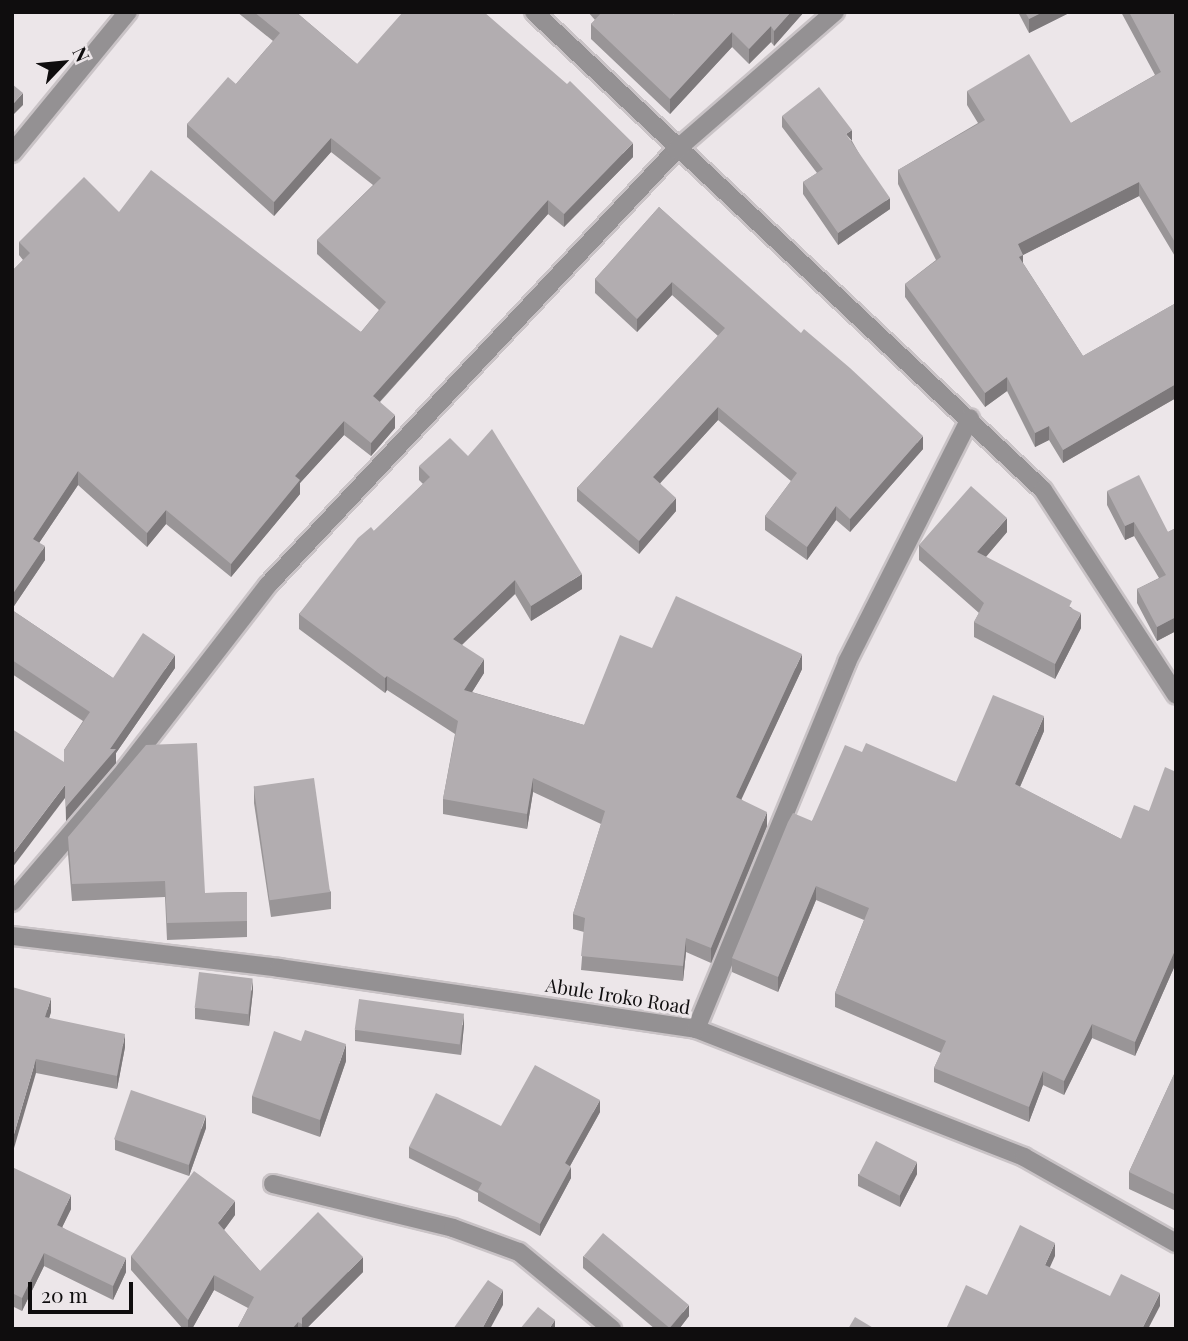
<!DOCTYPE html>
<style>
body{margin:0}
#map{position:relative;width:1188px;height:1341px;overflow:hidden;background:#ece6e9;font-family:"Playfair Display",serif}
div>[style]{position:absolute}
.roads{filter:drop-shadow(2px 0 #c9c3c6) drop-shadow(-2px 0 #c9c3c6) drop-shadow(0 2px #c9c3c6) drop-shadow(0 -2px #c9c3c6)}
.minor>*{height:18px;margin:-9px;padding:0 9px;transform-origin:9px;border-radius:9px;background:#949193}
.wall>*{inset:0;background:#999597}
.shaded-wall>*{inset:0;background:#7d797b}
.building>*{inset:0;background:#b2adb0;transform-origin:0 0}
span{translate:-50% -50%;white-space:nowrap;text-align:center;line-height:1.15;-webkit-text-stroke:6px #ece6e9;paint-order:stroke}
.street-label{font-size:19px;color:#0f0d0e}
.frame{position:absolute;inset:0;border:14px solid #0f0d0e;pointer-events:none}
.north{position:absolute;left:28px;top:28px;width:70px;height:70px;-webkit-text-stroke:5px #ece6e9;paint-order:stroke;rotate:64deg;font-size:19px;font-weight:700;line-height:28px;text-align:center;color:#0f0d0e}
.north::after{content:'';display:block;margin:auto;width:24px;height:32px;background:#0f0d0e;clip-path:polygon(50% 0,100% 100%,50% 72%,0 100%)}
.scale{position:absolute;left:28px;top:1282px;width:105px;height:32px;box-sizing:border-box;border:4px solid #0f0d0e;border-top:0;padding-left:9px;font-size:21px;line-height:24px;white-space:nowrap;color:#0f0d0e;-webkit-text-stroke:5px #ece6e9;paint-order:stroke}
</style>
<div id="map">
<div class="roads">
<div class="minor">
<div style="left:534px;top:12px;width:698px;rotate:43.2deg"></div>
<div style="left:1043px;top:490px;width:244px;rotate:57deg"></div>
<div style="left:12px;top:153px;width:183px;rotate:-50.6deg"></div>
<div style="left:12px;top:902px;width:174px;rotate:-49.4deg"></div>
<div style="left:125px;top:770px;width:234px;rotate:-52.3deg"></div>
<div style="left:268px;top:585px;width:596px;rotate:-46.83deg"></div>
<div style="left:676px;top:150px;width:211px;rotate:-41deg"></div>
<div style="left:12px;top:936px;width:269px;rotate:6.8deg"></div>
<div style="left:279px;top:968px;width:421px;rotate:8.3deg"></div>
<div style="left:696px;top:1029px;width:352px;rotate:21.3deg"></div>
<div style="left:1024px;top:1157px;width:175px;rotate:29.5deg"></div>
<div style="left:696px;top:1029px;width:397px;rotate:-67.6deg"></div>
<div style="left:847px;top:662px;width:273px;rotate:-63.2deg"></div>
<div style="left:273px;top:1184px;width:185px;rotate:13.7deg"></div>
<div style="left:453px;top:1228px;width:70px;rotate:20deg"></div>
<div style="left:519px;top:1252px;width:121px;rotate:39.6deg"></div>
</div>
</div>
<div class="wall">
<div style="clip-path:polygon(237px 12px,296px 12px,357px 64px,633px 157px,564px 227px,548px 214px,380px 402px,395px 428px,371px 456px,344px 435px,300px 483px,300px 494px,231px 577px,166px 524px,147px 547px,78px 485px,39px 543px,45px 560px,12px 609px,12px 271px,23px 260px,19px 255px,19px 242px,119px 212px,361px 332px,379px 310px,317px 254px,317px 240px,373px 185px,331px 152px,274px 216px,187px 137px,187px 124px,236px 84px,273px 41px)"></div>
<div style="clip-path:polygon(588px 12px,671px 12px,674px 15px,676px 12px,804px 12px,774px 46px,771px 42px,749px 64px,732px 47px,670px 114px,591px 39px,591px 24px,595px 20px)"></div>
<div style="clip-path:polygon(1018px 12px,1071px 12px,1029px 33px)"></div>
<div style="clip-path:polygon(1121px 12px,1176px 12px,1176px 258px,1139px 196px,1023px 255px,1023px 263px,1083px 356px,1176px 303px,1176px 398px,1063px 463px,1049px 440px,1035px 447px,1007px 391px,985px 407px,905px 297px,905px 284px,936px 260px,898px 184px,898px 170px,978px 123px,967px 105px,967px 91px,1071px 123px,1155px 75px)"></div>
<div style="clip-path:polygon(782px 116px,852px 141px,890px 209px,838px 245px,803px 194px,803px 182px,817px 173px,782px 127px)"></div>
<div style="clip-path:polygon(659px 207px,923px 449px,850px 532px,836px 520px,807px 560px,765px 530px,765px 516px,791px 481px,718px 420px,660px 483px,676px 511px,639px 554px,577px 501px,577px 488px,718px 336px,672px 295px,637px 332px,595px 293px,595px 279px)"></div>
<div style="clip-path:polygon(419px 466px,582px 589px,531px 621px,515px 594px,462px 645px,484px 673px,472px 692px,584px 725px,652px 648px,802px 669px,741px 799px,767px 826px,711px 963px,686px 952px,683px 981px,581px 970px,584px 932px,573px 929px,573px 914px,601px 824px,533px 792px,527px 829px,443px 814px,443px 799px,455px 734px,387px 690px,385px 693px,299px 629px,299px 614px,374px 531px,423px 484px,419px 480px)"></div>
<div style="clip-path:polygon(1107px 491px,1168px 532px,1176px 528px,1176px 631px,1157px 641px,1137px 603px,1137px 589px,1159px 578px,1134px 536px,1125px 540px,1107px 505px)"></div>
<div style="clip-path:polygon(1007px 532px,986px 557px,1072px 608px,1081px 628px,1055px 679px,974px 637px,974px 622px,979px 613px,919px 560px,919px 545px)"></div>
<div style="clip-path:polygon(12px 610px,113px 678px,175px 668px,116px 753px,116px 763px,66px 821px,64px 750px,83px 721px,12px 674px)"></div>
<div style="clip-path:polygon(1044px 731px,1020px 787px,1121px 839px,1149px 811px,1176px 772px,1176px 963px,1135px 1056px,1092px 1038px,1064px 1095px,1043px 1085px,1029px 1122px,934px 1082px,934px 1068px,941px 1053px,835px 1007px,835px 993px,864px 920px,816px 900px,778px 992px,732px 972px,732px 958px,812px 821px,862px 752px,956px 782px)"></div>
<div style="clip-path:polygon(254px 786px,331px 892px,331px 909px,271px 917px,254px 803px)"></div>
<div style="clip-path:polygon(68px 837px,205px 893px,247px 892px,247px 937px,167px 940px,165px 897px,72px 901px,68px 854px)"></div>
<div style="clip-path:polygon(12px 987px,51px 1012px,49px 1018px,125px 1047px,117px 1089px,36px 1073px)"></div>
<div style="clip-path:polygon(253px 990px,249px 1026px,195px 1019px,195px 1008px)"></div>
<div style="clip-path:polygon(464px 1025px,461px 1055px,355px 1041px,355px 1030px)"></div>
<div style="clip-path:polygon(346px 1061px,320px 1137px,252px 1113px,252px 1096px)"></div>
<div style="clip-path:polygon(1176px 1070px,1176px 1211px,1129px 1189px,1129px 1172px)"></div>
<div style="clip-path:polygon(600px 1112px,570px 1166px,571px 1178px,540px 1236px,478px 1201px,478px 1193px,409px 1158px,409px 1147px,501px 1126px)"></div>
<div style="clip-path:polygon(206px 1128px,189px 1176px,115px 1150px,115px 1139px)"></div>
<div style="clip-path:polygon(12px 1167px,71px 1209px,62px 1227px,126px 1272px,113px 1300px,44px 1266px,22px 1311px,12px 1306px)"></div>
<div style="clip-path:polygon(858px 1174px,917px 1174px,900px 1207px,858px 1186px)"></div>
<div style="clip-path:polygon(235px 1215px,224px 1230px,260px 1271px,363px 1272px,306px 1329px,237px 1329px,248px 1308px,214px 1290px,192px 1329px,183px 1329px,131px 1270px,131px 1256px)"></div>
<div style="clip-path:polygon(583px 1256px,689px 1316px,679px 1329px,655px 1329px,583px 1268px)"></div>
</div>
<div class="shaded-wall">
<div style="clip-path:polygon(791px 12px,804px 12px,774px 46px,774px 31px)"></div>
<div style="clip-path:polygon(1043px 12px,1071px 12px,1029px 33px,1029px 19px)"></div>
<div style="clip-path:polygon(771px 26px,771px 42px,749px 64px,749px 49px)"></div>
<div style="clip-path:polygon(732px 32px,732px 47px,670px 114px,670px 99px)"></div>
<div style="clip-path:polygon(23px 93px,23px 105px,12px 116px,12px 105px)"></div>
<div style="clip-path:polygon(852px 130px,852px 141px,846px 134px)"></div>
<div style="clip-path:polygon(331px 138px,331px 152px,274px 216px,274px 202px)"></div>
<div style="clip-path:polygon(633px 143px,633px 157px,564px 227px,564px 214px)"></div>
<div style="clip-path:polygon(1139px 182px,1139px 196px,1023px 255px,1023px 268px,1019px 271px,1018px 244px)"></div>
<div style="clip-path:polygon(890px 198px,890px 209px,838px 245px,838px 233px)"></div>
<div style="clip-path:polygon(548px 200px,548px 214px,373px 409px,373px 396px)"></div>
<div style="clip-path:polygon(672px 282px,672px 295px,637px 332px,637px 319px)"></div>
<div style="clip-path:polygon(1007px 377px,1007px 391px,985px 407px,985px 393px)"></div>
<div style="clip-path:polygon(1176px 384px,1176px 398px,1063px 463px,1063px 450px)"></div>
<div style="clip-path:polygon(718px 407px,718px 420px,653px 491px,653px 477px)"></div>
<div style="clip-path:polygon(395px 415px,395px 428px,371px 456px,371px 443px)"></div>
<div style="clip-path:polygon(344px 421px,344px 435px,300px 483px,300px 494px,231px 577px,231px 564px,295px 476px)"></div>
<div style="clip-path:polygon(1049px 426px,1049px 440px,1035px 447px,1035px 433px)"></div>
<div style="clip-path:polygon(923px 436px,923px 449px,850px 532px,850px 519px)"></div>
<div style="clip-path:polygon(78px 471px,78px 485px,33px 552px,33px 539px)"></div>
<div style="clip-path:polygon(676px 498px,676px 511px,639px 554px,639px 541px)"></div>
<div style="clip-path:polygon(836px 506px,836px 520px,807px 560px,807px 547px)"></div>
<div style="clip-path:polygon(166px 510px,166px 524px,147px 547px,147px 533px)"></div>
<div style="clip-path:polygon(1007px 518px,1007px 532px,977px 567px,977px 552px)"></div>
<div style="clip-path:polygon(1134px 522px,1134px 536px,1125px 540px,1125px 526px)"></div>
<div style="clip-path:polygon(45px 546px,45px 560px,12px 609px,12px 595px)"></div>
<div style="clip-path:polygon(582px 574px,582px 589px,531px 621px,531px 606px)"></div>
<div style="clip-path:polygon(515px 580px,515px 594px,453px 653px,453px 639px)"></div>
<div style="clip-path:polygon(1081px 613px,1081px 628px,1055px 679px,1055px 664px)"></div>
<div style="clip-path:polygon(1176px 617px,1176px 631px,1157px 641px,1157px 627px)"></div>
<div style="clip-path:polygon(802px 654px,802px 669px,736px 811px,736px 797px)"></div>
<div style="clip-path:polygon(175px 655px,175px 668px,116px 753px,116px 763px,66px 821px,66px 807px,110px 749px)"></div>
<div style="clip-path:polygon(484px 659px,484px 673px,464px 705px,464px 690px)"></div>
<div style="clip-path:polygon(387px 676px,387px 690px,385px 693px,385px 678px)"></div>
<div style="clip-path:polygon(1044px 716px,1044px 731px,1015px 798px,1015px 784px)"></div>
<div style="clip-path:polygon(533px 778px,533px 792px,527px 829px,527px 814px)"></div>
<div style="clip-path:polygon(65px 785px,65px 798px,12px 868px,12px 855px)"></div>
<div style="clip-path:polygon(767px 812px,767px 826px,711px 963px,711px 948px)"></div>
<div style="clip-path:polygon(816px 886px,816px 900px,778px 992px,778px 977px)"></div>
<div style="clip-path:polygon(686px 938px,686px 952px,683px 981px,683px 966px)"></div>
<div style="clip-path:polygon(1176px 948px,1176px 963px,1135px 1056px,1135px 1042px)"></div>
<div style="clip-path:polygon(253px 979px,253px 990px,249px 1026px,249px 1014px)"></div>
<div style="clip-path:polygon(51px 998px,51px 1012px,45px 1031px,45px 1017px)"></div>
<div style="clip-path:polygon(464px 1013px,464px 1025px,461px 1055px,461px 1044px)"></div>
<div style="clip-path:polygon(1092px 1024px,1092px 1038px,1064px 1095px,1064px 1081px)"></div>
<div style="clip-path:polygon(125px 1034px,125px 1047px,117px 1089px,117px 1076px)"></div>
<div style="clip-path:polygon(346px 1044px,346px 1061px,320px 1137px,320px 1120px)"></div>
<div style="clip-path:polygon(36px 1059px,36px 1073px,12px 1155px,12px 1141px)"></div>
<div style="clip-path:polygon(1043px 1071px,1043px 1085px,1029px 1122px,1029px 1107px)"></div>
<div style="clip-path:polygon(600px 1100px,600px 1112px,565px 1175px,565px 1163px)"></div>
<div style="clip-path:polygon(206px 1116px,206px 1128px,189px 1176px,189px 1165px)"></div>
<div style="clip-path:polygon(917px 1162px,917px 1174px,900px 1207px,900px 1195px)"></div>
<div style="clip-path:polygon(571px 1167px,571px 1178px,540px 1236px,540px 1224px)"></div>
<div style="clip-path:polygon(71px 1195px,71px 1209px,57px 1238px,57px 1225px)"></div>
<div style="clip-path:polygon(235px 1201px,235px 1215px,218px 1238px,218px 1223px)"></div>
<div style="clip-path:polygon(1055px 1243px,1055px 1256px,1045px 1278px,1045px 1265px)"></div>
<div style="clip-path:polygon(44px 1253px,44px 1266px,22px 1311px,22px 1298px)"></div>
<div style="clip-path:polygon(363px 1257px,363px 1272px,306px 1329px,302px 1329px,302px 1318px)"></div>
<div style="clip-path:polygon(126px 1258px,126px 1272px,113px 1300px,113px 1286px)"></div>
<div style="clip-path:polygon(214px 1275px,214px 1290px,192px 1329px,188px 1329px,188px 1320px)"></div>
<div style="clip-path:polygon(503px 1290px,503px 1305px,490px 1329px,482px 1329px)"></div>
<div style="clip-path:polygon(1160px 1293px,1160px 1306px,1148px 1329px,1142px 1329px)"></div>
<div style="clip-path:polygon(689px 1305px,689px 1316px,679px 1329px,669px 1329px)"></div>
<div style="clip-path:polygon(555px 1320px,555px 1329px,549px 1329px)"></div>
<div style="clip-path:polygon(298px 1322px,298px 1329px,292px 1329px)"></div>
</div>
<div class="building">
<div style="clip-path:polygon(254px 12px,296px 12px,357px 64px,403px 12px,484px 12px,567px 84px,570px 81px,633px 143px,564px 214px,548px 200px,373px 396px,395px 415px,371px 443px,344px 421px,295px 476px,300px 480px,231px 564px,166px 510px,147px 533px,78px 471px,33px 539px,45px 546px,12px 595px,12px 271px,30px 253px,19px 242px,84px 177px,119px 212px,151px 170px,361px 332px,386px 302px,317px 240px,381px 178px,331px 138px,274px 202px,187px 124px,228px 77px,236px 84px,280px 33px)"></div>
<div style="clip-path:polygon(602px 12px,671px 12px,674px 15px,676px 12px,791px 12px,774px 31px,771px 26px,749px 49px,732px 32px,670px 99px,591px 24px)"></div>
<div style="clip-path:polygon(1025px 12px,1043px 12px,1029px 19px)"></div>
<div style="clip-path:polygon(1129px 12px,1176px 12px,1176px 244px,1139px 182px,1018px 244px,1023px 255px,1019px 257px,1083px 356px,1176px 303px,1176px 384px,1063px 450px,1049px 426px,1035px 433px,1007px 377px,985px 393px,905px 284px,941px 257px,898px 170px,985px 120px,967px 91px,1029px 54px,1071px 123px,1161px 72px)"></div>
<div style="clip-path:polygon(12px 84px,23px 93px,12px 105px)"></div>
<div style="clip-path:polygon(819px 87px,852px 130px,846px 134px,890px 198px,838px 233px,803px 182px,823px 169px,782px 116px)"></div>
<div style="clip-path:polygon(659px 207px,801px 333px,804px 329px,850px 368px,923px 436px,850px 519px,836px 506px,807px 547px,765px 516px,797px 473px,718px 407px,653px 477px,676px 498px,639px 541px,577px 488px,725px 328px,672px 282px,637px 319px,595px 279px)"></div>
<div style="clip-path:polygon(492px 429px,582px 574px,531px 606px,515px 580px,453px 639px,484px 659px,464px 690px,584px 725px,620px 635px,652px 648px,676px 596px,802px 654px,736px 797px,767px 812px,711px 948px,686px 938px,683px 966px,581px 956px,585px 918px,573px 914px,605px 811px,533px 778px,527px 814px,443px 799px,458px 721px,387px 676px,385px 678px,299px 614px,358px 538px,371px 527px,374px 531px,430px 477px,419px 466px,450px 438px,468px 456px)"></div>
<div style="clip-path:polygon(1139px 475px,1168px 532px,1176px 528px,1176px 617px,1157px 627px,1137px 589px,1166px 575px,1134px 522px,1125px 526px,1107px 491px)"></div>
<div style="clip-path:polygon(971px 486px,1007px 518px,977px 552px,1072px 601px,1069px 607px,1081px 613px,1055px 664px,974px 622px,984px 603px,919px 545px)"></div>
<div style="clip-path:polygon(12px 610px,113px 678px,143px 633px,175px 655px,110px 749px,116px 749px,66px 807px,65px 785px,12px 855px,12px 729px,64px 762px,64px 750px,90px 712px,12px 660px)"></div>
<div style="clip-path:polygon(993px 695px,1044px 716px,1015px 784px,1121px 839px,1134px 805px,1149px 811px,1165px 767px,1176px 772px,1176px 948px,1135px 1042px,1092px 1024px,1064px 1081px,1043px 1071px,1029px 1107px,934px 1068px,946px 1041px,835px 993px,869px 908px,816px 886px,778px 977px,732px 958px,788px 822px,793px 813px,812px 821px,845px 745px,862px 752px,866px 743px,956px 782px)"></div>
<div style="clip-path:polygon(197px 743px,205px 893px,247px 892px,247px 921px,167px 923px,165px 881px,72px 884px,68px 837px,146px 745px)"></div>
<div style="left:314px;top:778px;width:115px;height:61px;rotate:82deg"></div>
<div style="left:199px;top:972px;width:54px;height:36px;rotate:7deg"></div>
<div style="clip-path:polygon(12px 987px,51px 998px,45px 1017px,125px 1034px,117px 1076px,36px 1059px,12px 1141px)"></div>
<div style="left:359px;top:999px;width:106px;height:31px;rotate:8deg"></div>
<div style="clip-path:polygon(305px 1030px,346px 1044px,320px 1120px,252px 1096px,274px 1031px,301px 1041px)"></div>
<div style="clip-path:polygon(535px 1065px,600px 1100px,565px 1163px,571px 1167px,540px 1224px,478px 1190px,482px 1183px,409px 1147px,436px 1093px,501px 1126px)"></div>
<div style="clip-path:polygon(1176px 1070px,1176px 1195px,1129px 1172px)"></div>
<div style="left:131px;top:1090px;width:79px;height:52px;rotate:19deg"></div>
<div style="left:876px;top:1141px;width:46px;height:38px;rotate:27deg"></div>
<div style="clip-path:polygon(12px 1167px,71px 1195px,57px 1225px,126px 1258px,113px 1286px,44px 1253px,22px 1298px,12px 1293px)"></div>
<div style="clip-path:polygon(194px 1171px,235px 1201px,218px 1223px,260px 1271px,318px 1212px,363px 1257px,302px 1318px,302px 1324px,298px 1322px,292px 1329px,237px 1329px,254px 1297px,214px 1275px,188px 1320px,131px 1256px)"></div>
<div style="clip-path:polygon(1020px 1225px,1055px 1243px,1045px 1265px,1110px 1296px,1121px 1274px,1160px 1293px,1142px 1329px,946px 1329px,966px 1285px,987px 1295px)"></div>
<div style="left:603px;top:1233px;width:112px;height:30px;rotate:40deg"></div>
<div style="clip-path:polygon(488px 1280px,503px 1290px,482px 1329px,453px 1329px)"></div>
<div style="clip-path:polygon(538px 1307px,555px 1320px,549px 1329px,520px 1329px)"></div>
<div style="clip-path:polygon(855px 1317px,875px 1329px,848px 1329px)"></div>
</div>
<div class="street-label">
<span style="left:618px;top:996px;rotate:9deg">Abule Iroko Road</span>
</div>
<div class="frame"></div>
<div class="north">N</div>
<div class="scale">20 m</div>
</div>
